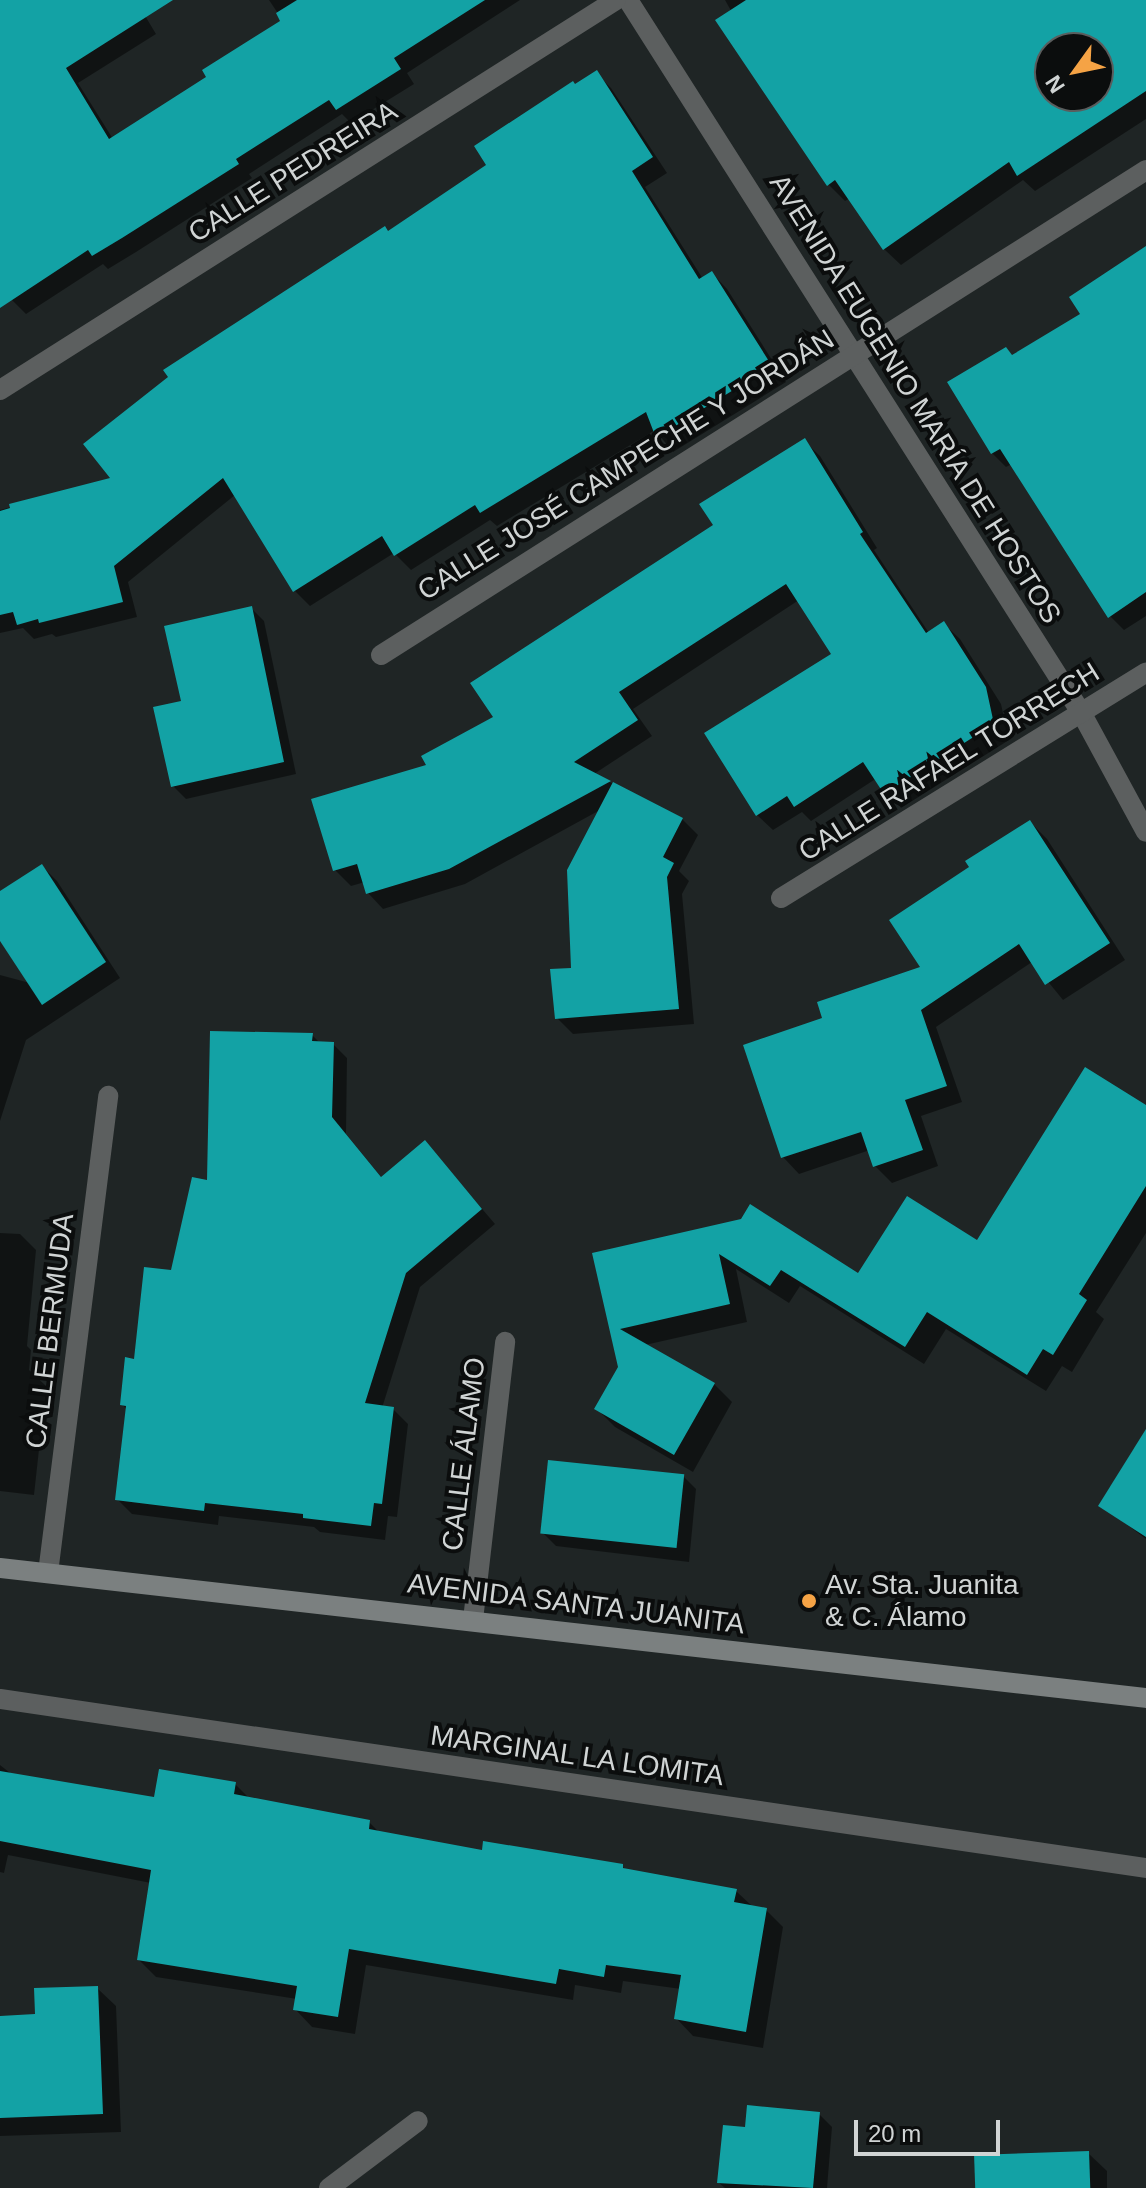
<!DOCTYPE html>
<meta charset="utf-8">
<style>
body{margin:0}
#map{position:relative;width:1146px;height:2188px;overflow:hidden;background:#1f2525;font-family:Arial,sans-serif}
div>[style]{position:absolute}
.shadow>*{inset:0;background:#0007}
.building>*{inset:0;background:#13a2a5;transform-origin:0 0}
.street>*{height:20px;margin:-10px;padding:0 10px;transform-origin:10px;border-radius:10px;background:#5c5f5f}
.secondary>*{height:20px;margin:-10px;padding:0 10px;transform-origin:10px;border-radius:10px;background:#7b8080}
.dots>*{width:22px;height:22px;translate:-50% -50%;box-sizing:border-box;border:4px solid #0b0d0d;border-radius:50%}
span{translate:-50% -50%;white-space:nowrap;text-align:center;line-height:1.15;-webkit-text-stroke:8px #0b0d0d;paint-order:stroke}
.street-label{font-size:28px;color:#d0d4d4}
.poi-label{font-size:28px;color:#d0d4d4}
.left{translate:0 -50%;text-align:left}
.north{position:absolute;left:1034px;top:32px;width:80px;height:80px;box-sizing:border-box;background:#0b0d0d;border:2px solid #5a5d5d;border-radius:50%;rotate:237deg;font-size:22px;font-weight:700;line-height:32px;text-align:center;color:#d0d4d4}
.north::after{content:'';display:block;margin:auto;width:28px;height:36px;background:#f5a345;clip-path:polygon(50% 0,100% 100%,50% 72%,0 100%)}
.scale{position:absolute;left:854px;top:2120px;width:146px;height:36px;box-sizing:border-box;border:4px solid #d0d4d4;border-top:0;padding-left:10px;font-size:24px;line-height:28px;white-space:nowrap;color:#d0d4d4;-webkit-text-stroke:6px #0b0d0d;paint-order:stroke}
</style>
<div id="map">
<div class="shadow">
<div style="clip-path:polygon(0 0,162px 0,144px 14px,156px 34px,78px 83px,113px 139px,209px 77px,283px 21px,269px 0,520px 0,407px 73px,414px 84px,351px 123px,342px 114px,249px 174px,252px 178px,136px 252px,108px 269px,103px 264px,26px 314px,12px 300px)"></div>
<div style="clip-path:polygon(evenodd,725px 0,1146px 0,1146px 119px,1035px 191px,1023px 180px,901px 265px,884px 249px,850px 198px,845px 201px,828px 184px,725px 0,1050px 48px,1098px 48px,1098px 96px,1050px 96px,1050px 48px)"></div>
<div style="clip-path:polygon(596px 73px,611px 88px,667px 173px,645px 187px,703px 279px,712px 273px,727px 289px,786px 382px,673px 452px,655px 430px,497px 526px,490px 520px,411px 570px,394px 553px,310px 606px,295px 591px,235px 495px,128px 582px,137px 617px,56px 637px,52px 634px,34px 639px,23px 628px,0 633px,0 510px,113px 480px,389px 233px,489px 165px,575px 87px)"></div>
<div style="clip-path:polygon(1146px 268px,1146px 616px,1124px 630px,1110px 616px,1012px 464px,1006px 467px,992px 453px,1013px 356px,1082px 314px)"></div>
<div style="clip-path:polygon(804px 441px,820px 456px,877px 548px,874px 550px,929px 633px,944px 624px,960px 639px,1001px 704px,1009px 740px,901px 808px,877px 778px,811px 821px,802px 812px,773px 830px,757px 815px,834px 654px,799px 600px,633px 709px,652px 736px,594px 774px,682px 819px,698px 835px,679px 871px,689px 881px,682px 894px,694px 1024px,573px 1034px,557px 1018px,573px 970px,600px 810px,465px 884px,383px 909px,368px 893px,365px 882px,351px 886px,335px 870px,429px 766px,496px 718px,715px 526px)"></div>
<div style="clip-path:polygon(251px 608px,264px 621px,296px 774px,186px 799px,173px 786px,184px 702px)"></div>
<div style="clip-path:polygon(1030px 822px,1047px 839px,1125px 960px,1063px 1000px,1032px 962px,936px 1027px,962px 1102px,921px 1116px,938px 1166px,892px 1183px,875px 1166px,870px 1150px,799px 1174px,783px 1157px,825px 1019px,923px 968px,972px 868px)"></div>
<div style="clip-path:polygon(42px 866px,57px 881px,120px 978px,26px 1040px,0 1121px,0 975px,30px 983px,0 937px,0 893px)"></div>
<div style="clip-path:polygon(312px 1035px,320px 1043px,333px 1044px,347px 1058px,346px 1134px,382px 1178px,425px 1142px,495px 1224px,420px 1287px,382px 1408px,393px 1409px,408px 1424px,397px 1517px,388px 1516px,385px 1540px,320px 1532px,314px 1527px,219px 1516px,218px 1525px,132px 1514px,117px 1499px,127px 1410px,122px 1404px,136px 1361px,209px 1183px)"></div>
<div style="clip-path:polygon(1146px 1108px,1146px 1233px,1096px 1312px,1104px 1319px,1072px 1372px,1062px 1366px,1046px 1391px,946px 1329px,924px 1364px,800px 1286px,789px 1303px,736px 1269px,747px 1322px,645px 1345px,714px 1384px,732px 1402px,693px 1472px,615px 1427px,597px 1409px,620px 1367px,595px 1254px,742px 1221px,859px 1275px,978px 1243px)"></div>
<div style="clip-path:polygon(0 1233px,20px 1234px,36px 1250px,27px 1346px,31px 1350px,29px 1370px,46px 1386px,34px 1495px,0 1491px)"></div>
<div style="clip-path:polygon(1146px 1433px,1146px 1539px,1101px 1505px)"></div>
<div style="clip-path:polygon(683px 1476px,696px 1489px,689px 1562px,556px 1546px,543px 1533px)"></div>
<div style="clip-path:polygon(0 1765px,14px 1776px,156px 1799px,235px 1784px,251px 1800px,369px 1822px,380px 1833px,484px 1852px,622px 1866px,626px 1870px,736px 1891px,753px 1907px,766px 1910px,783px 1927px,763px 2048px,693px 2036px,676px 2018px,681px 1989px,623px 1981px,621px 1993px,575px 1985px,573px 2000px,366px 1965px,355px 2034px,312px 2027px,295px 2009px,297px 1999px,156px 1977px,139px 1960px,151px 1883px,8px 1855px,4px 1873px,0 1872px)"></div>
<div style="clip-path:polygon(97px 1988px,116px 2006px,121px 2132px,0 2136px,0 2018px,37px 2016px)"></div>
<div style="clip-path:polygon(819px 2114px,832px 2127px,827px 2188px,725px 2188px,719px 2183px,747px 2129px)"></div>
<div style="clip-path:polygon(1088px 2153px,1107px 2171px,1107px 2188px,991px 2188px)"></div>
</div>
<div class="building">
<div style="clip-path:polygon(0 0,173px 0,66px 68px,109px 139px,206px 77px,202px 70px,280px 21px,276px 13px,297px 0,485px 0,394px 58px,401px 69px,336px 110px,329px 100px,236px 159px,239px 164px,122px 238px,92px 256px,88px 250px,0 308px)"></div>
<div style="clip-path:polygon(evenodd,746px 0,1146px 0,1146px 91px,1017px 176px,1009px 162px,883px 250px,835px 180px,827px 186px,715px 20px,746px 0,1050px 48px,1098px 48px,1098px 96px,1050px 96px,1050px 48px)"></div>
<div style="clip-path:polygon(597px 70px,653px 157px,632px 171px,699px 279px,712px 271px,772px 366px,656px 438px,646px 412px,480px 513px,475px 505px,394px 556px,382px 536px,293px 592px,223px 478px,114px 566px,123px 602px,39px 623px,38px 619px,17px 625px,13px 612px,0 615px,0 511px,10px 508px,9px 504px,110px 478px,83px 444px,168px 377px,163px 370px,385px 226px,388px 231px,486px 165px,474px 146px,573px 81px,575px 84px)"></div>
<div style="clip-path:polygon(1146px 246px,1146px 592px,1108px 618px,1000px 449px,991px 454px,947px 382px,1006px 347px,1012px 355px,1080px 314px,1069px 297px)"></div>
<div style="clip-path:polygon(805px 438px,863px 532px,860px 534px,926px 633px,944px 621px,986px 687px,994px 724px,884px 794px,863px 762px,794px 807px,787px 796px,756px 816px,704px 733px,831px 654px,786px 584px,619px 692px,638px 720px,574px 762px,611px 781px,449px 869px,366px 894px,357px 864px,333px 871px,311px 799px,426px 765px,421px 756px,493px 717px,470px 683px,713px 525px,699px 504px)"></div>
<div style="clip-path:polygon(252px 606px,284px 762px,171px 787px,153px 707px,181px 701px,164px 626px)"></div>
<div style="clip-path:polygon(613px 782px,683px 818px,663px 857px,674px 863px,667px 877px,679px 1009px,555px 1019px,550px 969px,571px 968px,567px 870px)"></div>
<div style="clip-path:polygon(1030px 820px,1110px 943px,1045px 985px,1019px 944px,921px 1010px,947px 1086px,905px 1100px,923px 1150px,873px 1167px,861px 1132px,781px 1158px,743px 1045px,822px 1018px,817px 1002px,920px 967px,889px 920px,969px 867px,965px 861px)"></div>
<div style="clip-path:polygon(42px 864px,106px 962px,42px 1005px,0 941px,0 891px)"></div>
<div style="clip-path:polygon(210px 1031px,313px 1033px,312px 1041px,334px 1042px,332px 1117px,381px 1177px,425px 1140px,482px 1209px,406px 1273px,365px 1403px,394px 1407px,382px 1504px,374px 1503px,371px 1526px,303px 1518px,303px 1514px,205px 1503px,204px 1511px,115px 1500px,126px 1406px,120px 1405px,125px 1357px,134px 1359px,144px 1267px,171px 1270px,192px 1177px,207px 1180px)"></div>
<div style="clip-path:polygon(1085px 1067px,1146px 1105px,1146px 1186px,1079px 1294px,1087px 1300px,1053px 1355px,1043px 1349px,1027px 1375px,927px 1312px,905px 1347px,781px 1270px,770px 1286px,719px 1254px,730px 1304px,620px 1329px,715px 1383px,674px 1455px,594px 1409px,618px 1367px,592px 1253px,741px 1219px,750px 1204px,858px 1273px,907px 1196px,977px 1240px)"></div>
<div style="clip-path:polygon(1146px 1429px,1146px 1537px,1098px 1506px)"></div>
<div style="left:548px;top:1460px;width:137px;height:74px;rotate:6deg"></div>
<div style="clip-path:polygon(159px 1769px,236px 1782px,234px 1794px,370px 1820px,369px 1829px,482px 1850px,483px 1841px,623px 1864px,623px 1868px,737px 1889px,734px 1902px,767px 1908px,746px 2032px,674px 2019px,681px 1975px,606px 1965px,604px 1977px,559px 1969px,556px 1984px,349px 1949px,338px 2017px,293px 2010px,297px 1986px,137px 1960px,151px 1870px,0 1841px,0 1771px,154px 1797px)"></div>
<div style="clip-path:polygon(98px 1986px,103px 2114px,0 2118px,0 2016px,35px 2014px,34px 1988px)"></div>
<div style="clip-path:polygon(747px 2105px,820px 2112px,813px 2188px,717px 2183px,723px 2125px,745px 2127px)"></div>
<div style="left:1089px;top:2151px;width:37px;height:115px;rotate:88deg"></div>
</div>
<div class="street">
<div style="left:628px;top:0;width:846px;rotate:57.55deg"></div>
<div style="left:1082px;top:714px;width:134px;rotate:61.5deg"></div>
<div style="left:0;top:390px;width:729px;rotate:-32.34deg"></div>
<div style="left:381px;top:655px;width:906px;rotate:-32.37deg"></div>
<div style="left:781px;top:898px;width:429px;rotate:-31.7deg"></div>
<div style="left:48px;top:1573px;width:481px;rotate:-82.8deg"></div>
<div style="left:473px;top:1620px;width:280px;rotate:-83.4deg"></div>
<div style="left:0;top:1699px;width:1158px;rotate:8.39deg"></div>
<div style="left:329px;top:2188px;width:111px;rotate:-37deg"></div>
</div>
<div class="secondary">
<div style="left:0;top:1568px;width:1153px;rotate:6.47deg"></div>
</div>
<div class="dots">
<div style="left:809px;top:1601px;background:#f5a345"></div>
</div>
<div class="street-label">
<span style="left:293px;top:172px;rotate:-32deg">CALLE PEDREIRA</span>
<span style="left:915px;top:399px;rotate:58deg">AVENIDA EUGENIO MARÍA DE HOSTOS</span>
<span style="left:626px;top:465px;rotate:-32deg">CALLE JOSÉ CAMPECHE Y JORDÁN</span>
<span style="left:949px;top:762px;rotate:-32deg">CALLE RAFAEL TORRECH</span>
<span style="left:50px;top:1331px;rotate:-83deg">CALLE BERMUDA</span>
<span style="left:464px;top:1454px;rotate:-83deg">CALLE ÁLAMO</span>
<span style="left:576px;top:1604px;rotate:7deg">AVENIDA SANTA JUANITA</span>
<span style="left:577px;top:1756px;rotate:8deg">MARGINAL LA LOMITA</span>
</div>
<div class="poi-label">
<span class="left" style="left:825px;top:1601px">Av. Sta. Juanita<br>&amp; C. Álamo</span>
</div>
<div class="north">N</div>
<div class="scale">20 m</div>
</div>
